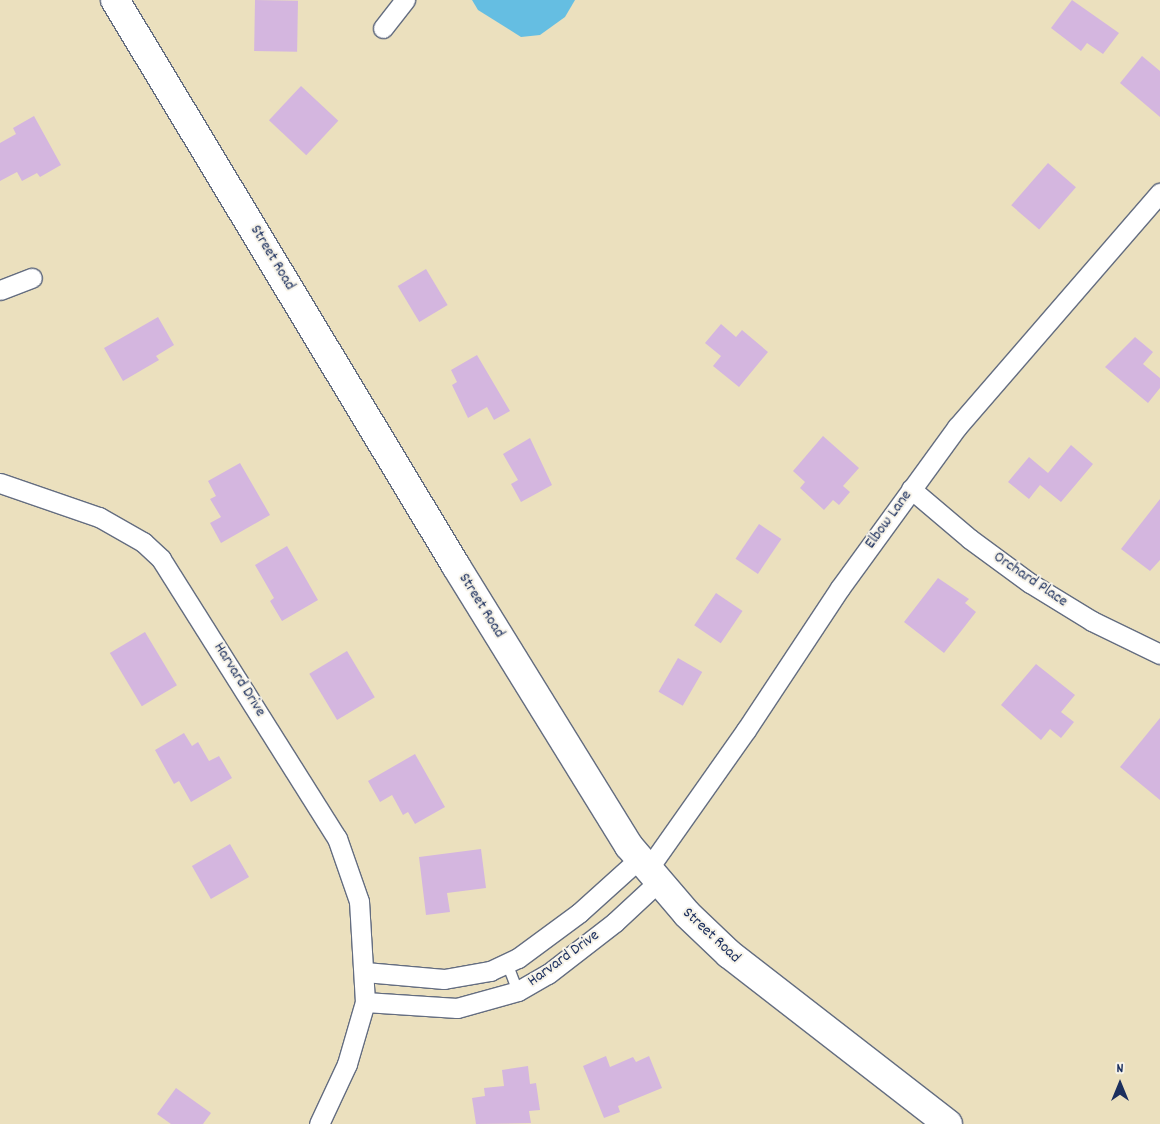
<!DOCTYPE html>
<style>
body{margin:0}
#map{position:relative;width:1160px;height:1124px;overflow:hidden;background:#ebe0be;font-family:Dekko,sans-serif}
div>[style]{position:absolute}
.water>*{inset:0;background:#65bee2}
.building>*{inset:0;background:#d4b6df;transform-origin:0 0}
.roads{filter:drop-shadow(1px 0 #646d80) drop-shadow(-1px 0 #646d80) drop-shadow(0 1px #646d80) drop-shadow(0 -1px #646d80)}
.lane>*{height:10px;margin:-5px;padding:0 5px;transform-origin:5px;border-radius:5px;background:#fff}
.street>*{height:19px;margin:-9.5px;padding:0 9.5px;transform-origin:9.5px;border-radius:9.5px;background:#fff}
.secondary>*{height:28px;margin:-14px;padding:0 14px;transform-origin:14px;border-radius:14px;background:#fff}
span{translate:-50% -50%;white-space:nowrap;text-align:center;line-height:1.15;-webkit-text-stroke:4px #f7f3e8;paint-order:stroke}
.street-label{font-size:16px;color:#1b2f5e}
.north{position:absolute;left:1095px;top:1059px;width:50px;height:50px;-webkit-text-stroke:4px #f7f3e8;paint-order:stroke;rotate:0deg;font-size:14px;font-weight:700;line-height:20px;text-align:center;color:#1b2f5e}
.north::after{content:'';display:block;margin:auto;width:18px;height:22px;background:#1b2f5e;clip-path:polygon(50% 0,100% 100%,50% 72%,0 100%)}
</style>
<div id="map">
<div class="water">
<div style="clip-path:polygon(472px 0,575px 0,565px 17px,540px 35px,521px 37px,478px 10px)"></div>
</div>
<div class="building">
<div style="left:255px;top:0;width:43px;height:51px;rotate:1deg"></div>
<div style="clip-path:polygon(1072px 0,1119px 33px,1103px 54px,1087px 43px,1081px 51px,1051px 28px)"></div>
<div style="clip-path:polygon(1142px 56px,1160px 71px,1160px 117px,1120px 83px)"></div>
<div style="left:301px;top:86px;width:51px;height:47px;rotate:43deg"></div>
<div style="clip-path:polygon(34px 116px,61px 165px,40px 177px,37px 173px,22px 181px,17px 172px,0 181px,0 143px,16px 134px,13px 128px)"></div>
<div style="left:1048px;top:163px;width:37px;height:56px;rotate:41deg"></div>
<div style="left:426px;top:269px;width:42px;height:33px;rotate:59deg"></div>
<div style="clip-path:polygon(158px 317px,174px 345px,156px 356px,159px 360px,123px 381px,104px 348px)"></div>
<div style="clip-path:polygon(721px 324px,736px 337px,742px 330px,768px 352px,739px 387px,713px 366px,721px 356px,705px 343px)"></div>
<div style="clip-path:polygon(1135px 337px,1153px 352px,1143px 364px,1160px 378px,1160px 388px,1148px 403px,1105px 367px)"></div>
<div style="clip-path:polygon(477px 355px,510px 411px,494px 420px,487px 407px,468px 418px,452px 385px,457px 382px,451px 370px)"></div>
<div style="clip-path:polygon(823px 436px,859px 468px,843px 486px,850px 492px,839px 505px,833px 500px,824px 510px,800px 488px,805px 482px,793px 471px)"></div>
<div style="clip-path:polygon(530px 438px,552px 485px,521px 502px,511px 484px,518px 480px,503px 454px)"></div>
<div style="clip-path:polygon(1071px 445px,1093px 464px,1061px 502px,1040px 485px,1029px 499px,1008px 482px,1029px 457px,1048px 473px)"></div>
<div style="clip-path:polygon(240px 463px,270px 515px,221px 543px,210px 523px,221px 517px,210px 499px,216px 496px,208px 481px)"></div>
<div style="clip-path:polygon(1160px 499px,1160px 560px,1150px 571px,1121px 549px)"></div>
<div style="left:759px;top:524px;width:27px;height:42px;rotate:34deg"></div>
<div style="clip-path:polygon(287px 546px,318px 600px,282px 621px,270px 601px,274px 598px,255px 565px)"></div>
<div style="clip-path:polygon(938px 578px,969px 599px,965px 603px,976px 612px,944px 653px,904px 622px)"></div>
<div style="left:716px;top:593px;width:32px;height:39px;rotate:34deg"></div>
<div style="left:145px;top:632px;width:62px;height:41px;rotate:59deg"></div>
<div style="left:347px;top:651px;width:54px;height:44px;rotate:59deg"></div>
<div style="left:678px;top:658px;width:28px;height:39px;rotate:30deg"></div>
<div style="clip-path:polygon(1036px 664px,1075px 695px,1061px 712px,1074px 722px,1061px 738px,1050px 729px,1041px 740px,1001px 705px)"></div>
<div style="clip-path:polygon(1160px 718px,1160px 800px,1120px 767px)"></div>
<div style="clip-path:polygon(184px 733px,192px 746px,198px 742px,209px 761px,219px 756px,232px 778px,191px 802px,179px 781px,174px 784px,155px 750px)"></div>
<div style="clip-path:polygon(415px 754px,445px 807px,415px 824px,408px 812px,403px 815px,392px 795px,380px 802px,368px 781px)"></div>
<div style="left:230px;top:844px;width:38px;height:44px;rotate:60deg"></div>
<div style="clip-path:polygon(481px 849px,486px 888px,447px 893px,450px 912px,426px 915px,419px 857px)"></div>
<div style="clip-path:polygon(606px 1056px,610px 1067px,633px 1057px,636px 1062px,649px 1056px,662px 1088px,618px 1106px,620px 1112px,604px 1118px,583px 1066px)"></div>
<div style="clip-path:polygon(528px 1066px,530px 1084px,536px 1083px,540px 1110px,529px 1111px,531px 1123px,476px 1124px,472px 1098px,485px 1096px,484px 1088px,504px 1086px,502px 1070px)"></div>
<div style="clip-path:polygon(176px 1088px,211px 1113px,203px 1124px,171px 1124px,157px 1114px)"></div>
</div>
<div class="roads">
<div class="lane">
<div style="left:507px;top:963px;width:30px;rotate:69deg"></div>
</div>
<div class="street">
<div style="left:383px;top:28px;width:36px;rotate:-52deg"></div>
<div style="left:0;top:290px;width:34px;rotate:-21deg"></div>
<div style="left:0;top:483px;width:105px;rotate:19deg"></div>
<div style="left:99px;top:517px;width:51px;rotate:29.6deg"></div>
<div style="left:143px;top:542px;width:25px;rotate:43deg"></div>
<div style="left:161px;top:559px;width:330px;rotate:57.8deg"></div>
<div style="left:337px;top:838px;width:67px;rotate:70.8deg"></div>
<div style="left:359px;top:901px;width:101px;rotate:86.6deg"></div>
<div style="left:365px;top:1002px;width:65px;rotate:106.2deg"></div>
<div style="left:347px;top:1064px;width:66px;rotate:115deg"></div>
<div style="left:911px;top:489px;width:77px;rotate:40.3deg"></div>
<div style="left:970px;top:539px;width:74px;rotate:36.3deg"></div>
<div style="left:1030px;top:583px;width:73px;rotate:31.5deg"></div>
<div style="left:1092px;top:621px;width:76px;rotate:25.9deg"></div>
<div style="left:648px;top:869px;width:170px;rotate:-54.8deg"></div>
<div style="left:746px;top:730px;width:170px;rotate:-56.5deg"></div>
<div style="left:840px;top:588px;width:199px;rotate:-54deg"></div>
<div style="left:957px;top:427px;width:310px;rotate:-49.1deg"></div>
<div style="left:365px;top:972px;width:79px;rotate:5.1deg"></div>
<div style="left:444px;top:979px;width:47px;rotate:-9.9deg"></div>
<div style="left:490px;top:971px;width:31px;rotate:-25deg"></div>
<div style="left:518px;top:958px;width:76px;rotate:-36.4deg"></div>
<div style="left:579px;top:913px;width:81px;rotate:-42deg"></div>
<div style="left:365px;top:1002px;width:92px;rotate:3.7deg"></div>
<div style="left:457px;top:1008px;width:63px;rotate:-15.6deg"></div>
<div style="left:518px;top:991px;width:34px;rotate:-30deg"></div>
<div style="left:548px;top:974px;width:85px;rotate:-37.8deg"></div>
<div style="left:615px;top:922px;width:59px;rotate:-42.9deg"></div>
</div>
<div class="secondary">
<div style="left:115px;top:0;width:661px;rotate:58.93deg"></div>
<div style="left:456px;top:566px;width:329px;rotate:58.3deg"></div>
<div style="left:629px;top:846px;width:89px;rotate:49.5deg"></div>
<div style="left:687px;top:914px;width:58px;rotate:43.6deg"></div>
<div style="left:729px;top:954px;width:277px;rotate:37.8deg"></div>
</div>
</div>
<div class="street-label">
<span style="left:272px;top:258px;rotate:59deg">Street Road</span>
<span style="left:889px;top:520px;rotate:-54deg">Elbow Lane</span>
<span style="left:1030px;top:580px;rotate:34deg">Orchard Place</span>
<span style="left:481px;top:606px;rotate:58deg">Street Road</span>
<span style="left:239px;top:680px;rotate:58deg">Harvard Drive</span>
<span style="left:711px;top:936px;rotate:43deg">Street Road</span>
<span style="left:564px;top:959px;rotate:-36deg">Harvard Drive</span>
</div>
<div class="north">N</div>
</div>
